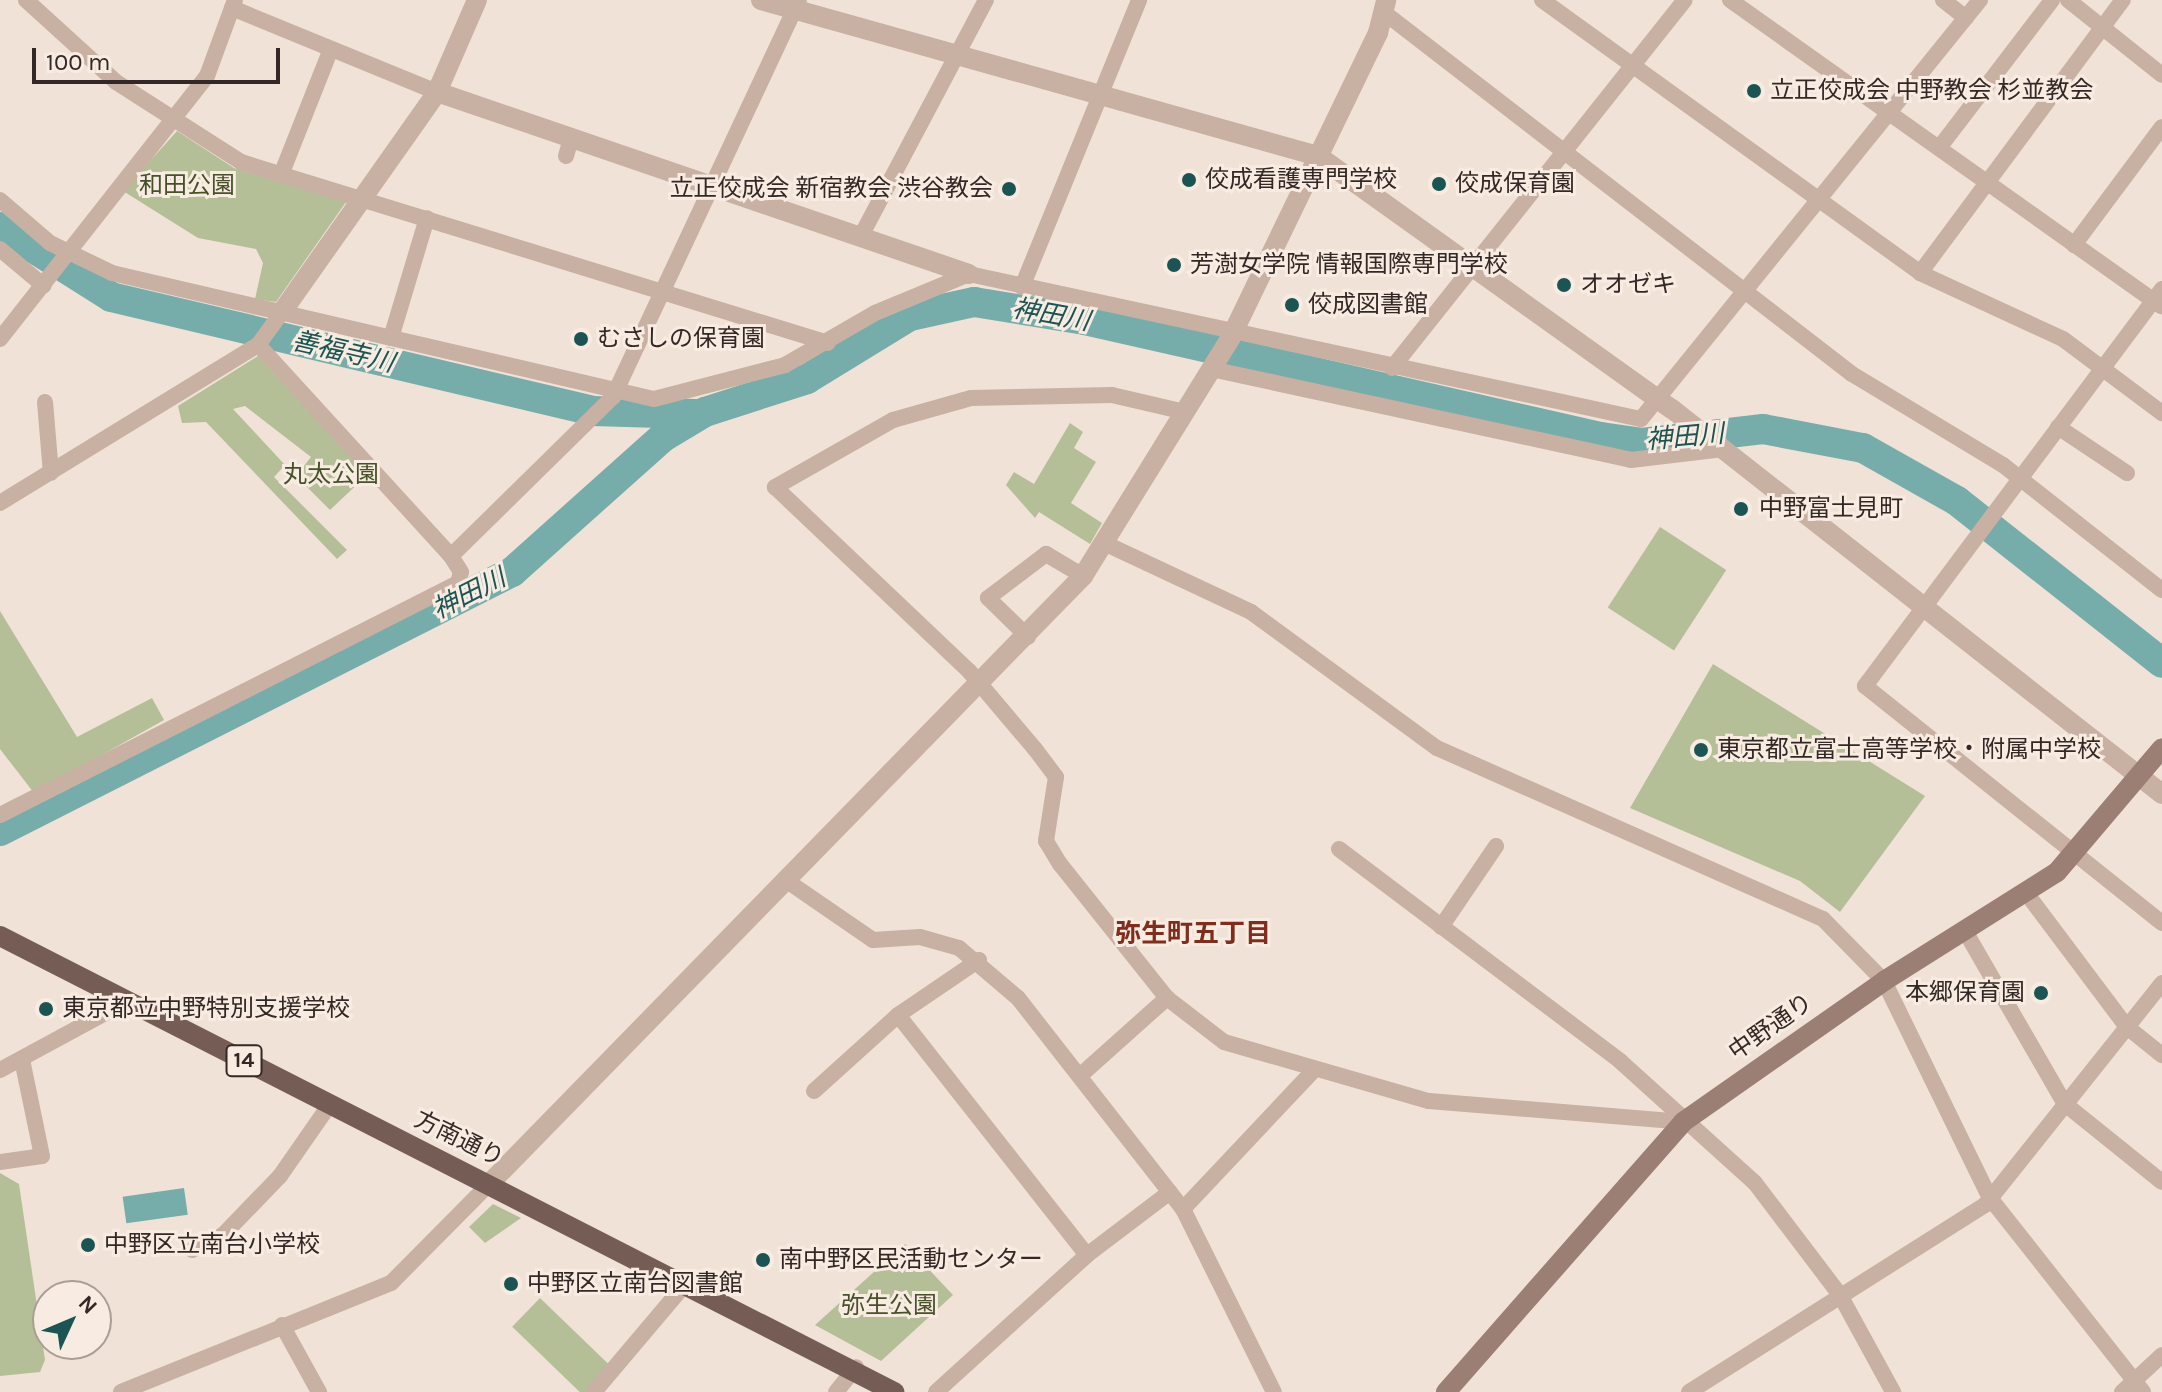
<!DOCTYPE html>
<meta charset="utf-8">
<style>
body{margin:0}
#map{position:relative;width:2162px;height:1392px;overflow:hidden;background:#f0e2d6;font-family:Karla,"Noto Sans JP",sans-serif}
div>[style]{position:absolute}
.green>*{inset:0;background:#b5bf97;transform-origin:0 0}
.water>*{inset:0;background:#76adaa;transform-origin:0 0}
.river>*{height:30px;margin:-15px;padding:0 15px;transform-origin:15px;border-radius:15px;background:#76adaa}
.minor>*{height:16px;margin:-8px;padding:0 8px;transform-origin:8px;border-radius:8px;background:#c8b0a3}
.tertiary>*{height:20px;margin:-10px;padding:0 10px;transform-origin:10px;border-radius:10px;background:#c8b0a3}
.secondary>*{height:20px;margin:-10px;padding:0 10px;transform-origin:10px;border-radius:10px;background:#9b7f74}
.primary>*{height:20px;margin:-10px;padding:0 10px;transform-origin:10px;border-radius:10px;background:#755d56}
.dots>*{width:22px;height:22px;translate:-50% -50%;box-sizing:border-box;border:4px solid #f8ece2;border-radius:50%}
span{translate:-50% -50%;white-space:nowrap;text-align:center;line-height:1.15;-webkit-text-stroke:6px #f8ece2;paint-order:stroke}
.shield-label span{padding:2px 6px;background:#f8ece2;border:2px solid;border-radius:6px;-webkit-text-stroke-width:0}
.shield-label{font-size:22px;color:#332825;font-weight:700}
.poi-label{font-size:24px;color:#332825}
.left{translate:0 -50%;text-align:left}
.right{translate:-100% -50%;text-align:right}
.park-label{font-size:24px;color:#465129}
.street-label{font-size:24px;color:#332825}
.water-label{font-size:26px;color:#1b5452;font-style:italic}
.neighbourhood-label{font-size:26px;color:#812d1e;font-weight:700}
.north{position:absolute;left:32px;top:1280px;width:80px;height:80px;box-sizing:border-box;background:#f8ece2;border:2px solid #a99e96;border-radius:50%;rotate:46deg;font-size:22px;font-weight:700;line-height:32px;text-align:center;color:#332825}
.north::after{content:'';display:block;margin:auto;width:28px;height:36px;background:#1b5452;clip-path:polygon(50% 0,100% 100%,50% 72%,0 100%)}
.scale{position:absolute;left:32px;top:48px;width:248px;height:36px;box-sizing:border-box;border:4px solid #332825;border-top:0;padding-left:10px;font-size:24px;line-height:28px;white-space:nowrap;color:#332825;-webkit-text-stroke:6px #f8ece2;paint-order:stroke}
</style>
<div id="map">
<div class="green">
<div style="clip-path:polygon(177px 131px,234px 168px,346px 202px,276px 302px,255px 299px,263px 263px,256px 249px,198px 238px,123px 191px)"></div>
<div style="clip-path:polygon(258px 356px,367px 475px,330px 510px,296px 476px,311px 457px,245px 406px,233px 409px,285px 465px,274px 477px,347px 550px,337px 559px,206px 422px,182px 423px,178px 406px)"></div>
<div style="clip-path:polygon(1070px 423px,1083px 432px,1074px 448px,1096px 462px,1071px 503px,1102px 523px,1090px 544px,1039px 512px,1035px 518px,1006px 485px,1014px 472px,1034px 484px)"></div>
<div style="left:1660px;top:527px;width:79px;height:96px;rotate:33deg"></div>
<div style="clip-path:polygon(0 611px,77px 737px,152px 698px,164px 720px,34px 793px,0 749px)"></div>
<div style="clip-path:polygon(1713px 664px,1925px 796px,1840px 912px,1800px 881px,1630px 808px)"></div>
<div style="clip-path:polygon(0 1173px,19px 1184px,45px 1360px,40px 1372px,0 1376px)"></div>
<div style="clip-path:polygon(493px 1204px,521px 1218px,485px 1243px,469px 1227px)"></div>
<div style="clip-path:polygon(905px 1244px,953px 1295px,881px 1361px,815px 1325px)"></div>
<div style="left:540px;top:1298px;width:98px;height:40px;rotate:44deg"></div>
</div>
<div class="water">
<div style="left:184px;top:1188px;width:27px;height:62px;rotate:82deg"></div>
</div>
<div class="river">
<div style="left:0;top:227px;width:131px;rotate:32.2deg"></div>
<div style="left:111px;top:297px;width:494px;rotate:13.3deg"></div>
<div style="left:592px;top:411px;width:103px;rotate:1.7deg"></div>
<div style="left:0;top:831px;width:574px;rotate:-26.83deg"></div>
<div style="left:512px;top:572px;width:203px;rotate:-41.8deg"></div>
<div style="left:663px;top:437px;width:49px;rotate:-30.8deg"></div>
<div style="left:705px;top:412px;width:107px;rotate:-17.9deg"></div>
<div style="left:807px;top:379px;width:121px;rotate:-31.5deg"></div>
<div style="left:910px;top:316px;width:66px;rotate:-12.3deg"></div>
<div style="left:974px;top:302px;width:112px;rotate:9.2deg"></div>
<div style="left:1085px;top:320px;width:529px;rotate:12.78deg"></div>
<div style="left:1601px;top:437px;width:41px;rotate:8.3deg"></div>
<div style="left:1642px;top:443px;width:122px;rotate:-6.6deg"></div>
<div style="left:1763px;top:429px;width:102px;rotate:10.8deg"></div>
<div style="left:1863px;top:448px;width:108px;rotate:29.4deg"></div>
<div style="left:1957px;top:501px;width:261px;rotate:38.3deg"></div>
</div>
<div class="minor">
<div style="left:26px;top:0;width:122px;rotate:42.3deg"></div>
<div style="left:116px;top:82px;width:148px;rotate:32.6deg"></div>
<div style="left:241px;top:162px;width:614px;rotate:17.14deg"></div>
<div style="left:1542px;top:0;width:466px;rotate:35.8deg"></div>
<div style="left:1920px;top:273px;width:157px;rotate:24.8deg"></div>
<div style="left:2063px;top:339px;width:124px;rotate:36.8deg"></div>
<div style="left:1730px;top:0;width:529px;rotate:35.37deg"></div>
<div style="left:1943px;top:0;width:29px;rotate:38deg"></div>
<div style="left:2068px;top:0;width:120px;rotate:38.6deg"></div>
<div style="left:232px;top:8px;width:222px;rotate:22.3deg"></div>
<div style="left:1386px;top:14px;width:589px;rotate:37.69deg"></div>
<div style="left:1852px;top:374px;width:176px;rotate:31.1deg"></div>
<div style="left:2003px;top:465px;width:202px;rotate:38.2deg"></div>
<div style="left:1939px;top:148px;width:186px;rotate:-52.6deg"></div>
<div style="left:566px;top:156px;width:18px;rotate:-74deg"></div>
<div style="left:281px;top:175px;width:133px;rotate:-68.4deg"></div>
<div style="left:0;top:200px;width:66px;rotate:40.7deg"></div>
<div style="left:50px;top:243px;width:69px;rotate:25.8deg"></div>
<div style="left:112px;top:273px;width:556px;rotate:13.09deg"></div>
<div style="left:654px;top:399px;width:135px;rotate:-14.5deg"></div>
<div style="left:785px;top:365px;width:104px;rotate:-30deg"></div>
<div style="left:875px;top:313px;width:102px;rotate:-22.5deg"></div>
<div style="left:969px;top:274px;width:687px;rotate:12.18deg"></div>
<div style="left:1641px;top:419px;width:539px;rotate:-51.02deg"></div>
<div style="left:861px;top:236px;width:267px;rotate:-62.1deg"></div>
<div style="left:2074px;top:245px;width:147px;rotate:-53.3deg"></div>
<div style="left:0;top:249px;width:57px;rotate:40.1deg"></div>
<div style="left:1920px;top:273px;width:340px;rotate:-53.4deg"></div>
<div style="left:1022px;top:287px;width:310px;rotate:-67.8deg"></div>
<div style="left:2162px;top:289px;width:496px;rotate:126.8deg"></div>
<div style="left:1865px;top:686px;width:380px;rotate:38.6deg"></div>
<div style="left:391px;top:338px;width:125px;rotate:-73.3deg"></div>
<div style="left:0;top:339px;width:335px;rotate:-51.8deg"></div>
<div style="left:207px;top:76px;width:81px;rotate:-69.8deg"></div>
<div style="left:1392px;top:368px;width:470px;rotate:-51.5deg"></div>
<div style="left:1211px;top:369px;width:430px;rotate:12.2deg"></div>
<div style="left:1631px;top:460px;width:93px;rotate:-6.8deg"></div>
<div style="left:45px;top:402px;width:71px;rotate:85.2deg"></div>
<div style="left:1185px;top:412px;width:75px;rotate:-166.9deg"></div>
<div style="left:1112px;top:395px;width:141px;rotate:178.8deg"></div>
<div style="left:971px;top:398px;width:81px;rotate:164.2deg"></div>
<div style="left:893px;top:420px;width:136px;rotate:150.4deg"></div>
<div style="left:775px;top:487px;width:267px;rotate:43.5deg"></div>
<div style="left:969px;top:671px;width:102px;rotate:49.8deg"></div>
<div style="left:1035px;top:749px;width:35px;rotate:53deg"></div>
<div style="left:1056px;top:777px;width:65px;rotate:98.9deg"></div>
<div style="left:1046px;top:841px;width:27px;rotate:59deg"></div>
<div style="left:1060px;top:864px;width:171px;rotate:51.4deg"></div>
<div style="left:1167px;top:998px;width:72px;rotate:37.7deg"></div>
<div style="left:1224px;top:1042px;width:213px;rotate:16.1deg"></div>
<div style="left:1429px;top:1101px;width:255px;rotate:4.7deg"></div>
<div style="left:2058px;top:427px;width:83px;rotate:33.7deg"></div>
<div style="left:0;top:503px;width:303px;rotate:-31.5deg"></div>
<div style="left:258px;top:345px;width:41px;rotate:-54deg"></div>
<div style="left:1104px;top:543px;width:162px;rotate:25.1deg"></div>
<div style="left:1251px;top:612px;width:230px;rotate:36.2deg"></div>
<div style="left:1437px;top:748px;width:422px;rotate:23.9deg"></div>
<div style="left:1823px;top:919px;width:87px;rotate:45.5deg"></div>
<div style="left:1884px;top:981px;width:242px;rotate:64deg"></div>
<div style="left:1990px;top:1198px;width:247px;rotate:51.7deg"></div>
<div style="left:451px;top:556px;width:227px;rotate:-44.5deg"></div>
<div style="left:613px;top:397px;width:438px;rotate:-64.9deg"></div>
<div style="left:1028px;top:637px;width:56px;rotate:-135.7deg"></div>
<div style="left:988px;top:598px;width:73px;rotate:-37.2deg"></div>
<div style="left:1046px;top:554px;width:43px;rotate:30.7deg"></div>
<div style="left:0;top:815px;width:513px;rotate:-26.86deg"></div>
<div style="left:458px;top:583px;width:11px;rotate:-75deg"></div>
<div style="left:461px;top:572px;width:19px;rotate:-122deg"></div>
<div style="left:451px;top:556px;width:286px;rotate:-132.4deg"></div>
<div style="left:1339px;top:849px;width:352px;rotate:37deg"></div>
<div style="left:1620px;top:1061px;width:182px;rotate:42.1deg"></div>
<div style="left:1755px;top:1183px;width:141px;rotate:52.8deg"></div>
<div style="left:1840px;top:1295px;width:111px;rotate:61.3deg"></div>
<div style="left:787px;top:881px;width:104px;rotate:34.5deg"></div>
<div style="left:873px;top:940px;width:47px;rotate:-3.7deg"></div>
<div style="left:920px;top:937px;width:41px;rotate:15.8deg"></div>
<div style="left:959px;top:948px;width:77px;rotate:40.3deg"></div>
<div style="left:1018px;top:998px;width:268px;rotate:52deg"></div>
<div style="left:1183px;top:1209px;width:204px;rotate:63.6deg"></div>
<div style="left:2027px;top:894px;width:166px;rotate:53.1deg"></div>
<div style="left:2127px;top:1027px;width:45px;rotate:38.7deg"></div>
<div style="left:1441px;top:927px;width:98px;rotate:-55.8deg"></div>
<div style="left:1965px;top:931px;width:200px;rotate:60deg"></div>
<div style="left:2065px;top:1104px;width:124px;rotate:38.8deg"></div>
<div style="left:898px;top:1015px;width:305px;rotate:51.8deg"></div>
<div style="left:0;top:1070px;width:126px;rotate:-28.4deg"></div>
<div style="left:111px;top:1010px;width:15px;rotate:-67deg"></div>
<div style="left:1083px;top:1073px;width:113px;rotate:-41.8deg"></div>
<div style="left:814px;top:1091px;width:113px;rotate:-42.1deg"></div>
<div style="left:898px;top:1015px;width:98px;rotate:-34.2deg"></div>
<div style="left:0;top:1162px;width:42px;rotate:-8.1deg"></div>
<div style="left:42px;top:1156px;width:99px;rotate:-101.7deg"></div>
<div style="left:1183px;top:1209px;width:191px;rotate:-46.7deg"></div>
<div style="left:192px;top:1250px;width:34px;rotate:-26deg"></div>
<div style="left:223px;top:1235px;width:82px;rotate:-46deg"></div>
<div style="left:280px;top:1176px;width:88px;rotate:-55.2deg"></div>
<div style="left:282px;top:1325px;width:77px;rotate:61.1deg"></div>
<div style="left:121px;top:1392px;width:291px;rotate:-22deg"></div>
<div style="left:391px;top:1283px;width:141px;rotate:-45.3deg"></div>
<div style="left:594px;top:1392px;width:143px;rotate:-49.8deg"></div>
<div style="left:836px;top:1392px;width:32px;rotate:-51deg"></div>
<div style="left:936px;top:1392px;width:204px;rotate:-42.2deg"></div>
<div style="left:1087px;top:1255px;width:104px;rotate:-37.2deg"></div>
<div style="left:1689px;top:1392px;width:350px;rotate:-32.3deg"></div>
<div style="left:1985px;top:1205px;width:284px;rotate:-51.4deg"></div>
<div style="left:2122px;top:1392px;width:54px;rotate:-42.8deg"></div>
</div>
<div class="tertiary">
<div style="left:761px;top:0;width:578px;rotate:15.65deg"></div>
<div style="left:1318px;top:156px;width:435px;rotate:35.6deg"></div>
<div style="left:1672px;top:409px;width:623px;rotate:38.16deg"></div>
<div style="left:437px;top:92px;width:562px;rotate:18.89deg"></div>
<div style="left:282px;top:312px;width:269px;rotate:-54.8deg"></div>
<div style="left:437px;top:92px;width:100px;rotate:-66.5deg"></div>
<div style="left:490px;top:1183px;width:849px;rotate:-45.67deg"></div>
<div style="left:1083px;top:576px;width:279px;rotate:-58.2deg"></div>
<div style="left:1230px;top:339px;width:340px;rotate:-64.2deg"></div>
<div style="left:1378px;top:33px;width:34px;rotate:-76deg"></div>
</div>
<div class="secondary">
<div style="left:1446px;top:1392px;width:359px;rotate:-48.7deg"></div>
<div style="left:1683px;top:1122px;width:246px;rotate:-35deg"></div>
<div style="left:1884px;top:981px;width:204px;rotate:-32.2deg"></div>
<div style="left:2057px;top:872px;width:162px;rotate:-49.7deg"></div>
</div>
<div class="primary">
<div style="left:0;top:936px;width:1004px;rotate:27.02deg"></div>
</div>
<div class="dots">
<div style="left:1754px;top:91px;background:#1b5452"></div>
<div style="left:1189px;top:180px;background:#1b5452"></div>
<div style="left:1439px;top:184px;background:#1b5452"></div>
<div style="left:1009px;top:189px;background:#1b5452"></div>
<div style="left:1174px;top:265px;background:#1b5452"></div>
<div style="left:1564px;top:285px;background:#1b5452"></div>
<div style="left:1292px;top:305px;background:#1b5452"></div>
<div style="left:581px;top:339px;background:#1b5452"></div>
<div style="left:1741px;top:509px;background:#1b5452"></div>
<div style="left:1701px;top:750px;background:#1b5452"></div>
<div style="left:2041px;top:993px;background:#1b5452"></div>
<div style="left:46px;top:1009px;background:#1b5452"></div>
<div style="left:88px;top:1245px;background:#1b5452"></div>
<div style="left:763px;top:1260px;background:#1b5452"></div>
<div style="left:511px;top:1284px;background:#1b5452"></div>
</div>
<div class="shield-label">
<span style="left:244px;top:1061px">14</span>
</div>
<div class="poi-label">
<span class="left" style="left:1770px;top:91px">立正佼成会 中野教会 杉並教会</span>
<span class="left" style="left:1205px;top:180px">佼成看護専門学校</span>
<span class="left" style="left:1455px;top:184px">佼成保育園</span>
<span class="right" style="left:993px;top:189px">立正佼成会 新宿教会 渋谷教会</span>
<span class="left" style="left:1190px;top:265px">芳澍女学院 情報国際専門学校</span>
<span class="left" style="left:1580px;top:285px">オオゼキ</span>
<span class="left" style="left:1308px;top:305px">佼成図書館</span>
<span class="left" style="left:597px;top:339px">むさしの保育園</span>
<span class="left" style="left:1759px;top:509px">中野富士見町</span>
<span class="left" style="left:1717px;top:750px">東京都立富士高等学校・附属中学校</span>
<span class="right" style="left:2025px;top:993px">本郷保育園</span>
<span class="left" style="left:62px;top:1009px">東京都立中野特別支援学校</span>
<span class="left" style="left:104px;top:1245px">中野区立南台小学校</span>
<span class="left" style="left:779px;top:1260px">南中野区民活動センター</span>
<span class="left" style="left:527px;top:1284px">中野区立南台図書館</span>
</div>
<div class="park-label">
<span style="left:187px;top:186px">和田公園</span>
<span style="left:331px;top:475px">丸太公園</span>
<span style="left:889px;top:1306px">弥生公園</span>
</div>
<div class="street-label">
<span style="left:1771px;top:1027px;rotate:-35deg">中野通り</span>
<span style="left:459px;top:1139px;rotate:26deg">方南通り</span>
</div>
<div class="water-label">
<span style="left:1051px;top:315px;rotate:10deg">神田川</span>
<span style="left:343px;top:352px;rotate:13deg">善福寺川</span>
<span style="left:1685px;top:437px;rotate:-5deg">神田川</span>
<span style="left:469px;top:594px;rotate:-27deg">神田川</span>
</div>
<div class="neighbourhood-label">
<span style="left:1193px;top:934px">弥生町五丁目</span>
</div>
<div class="north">N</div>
<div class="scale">100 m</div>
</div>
